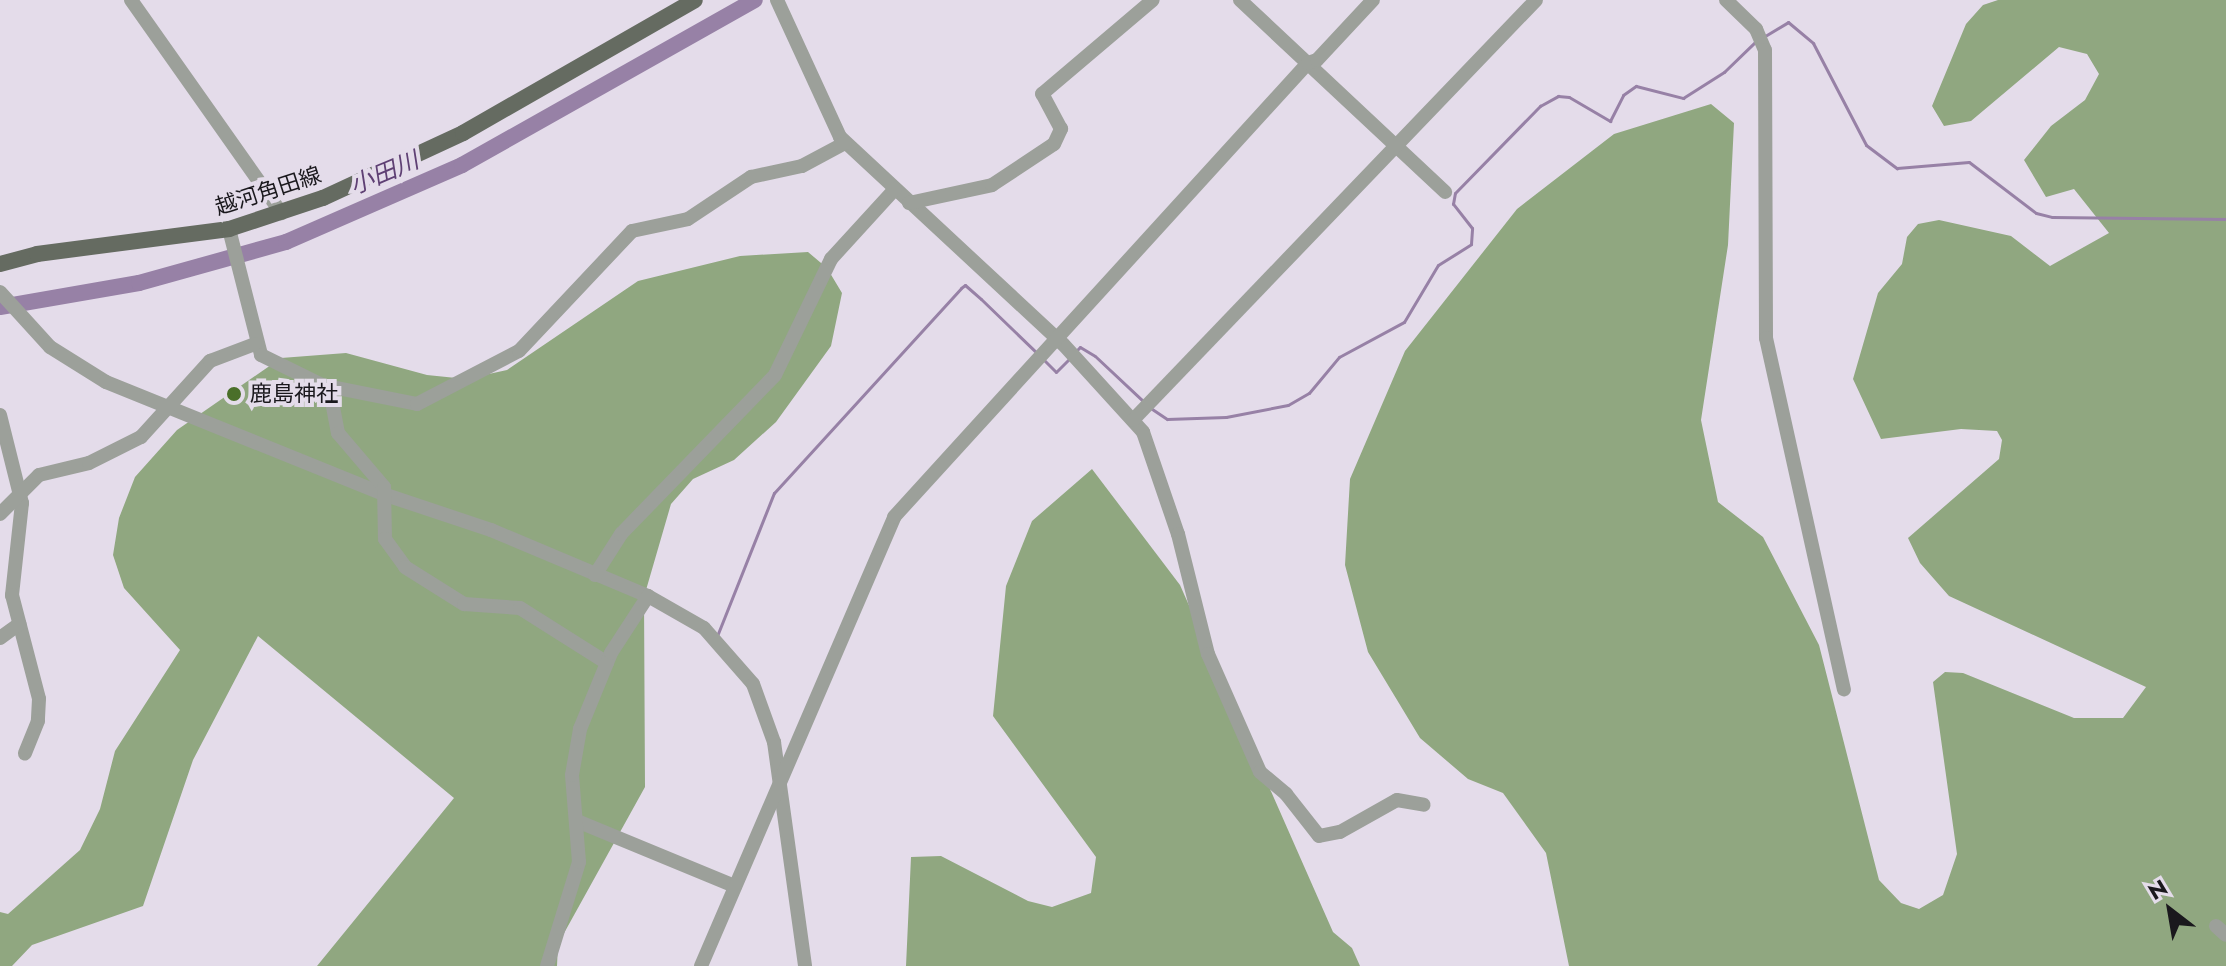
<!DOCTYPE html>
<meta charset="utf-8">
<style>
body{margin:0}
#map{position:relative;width:2226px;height:966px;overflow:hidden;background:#e4dcea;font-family:Jost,"Noto Sans JP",sans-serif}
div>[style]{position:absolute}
.forest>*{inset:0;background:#90a780}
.stream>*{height:3px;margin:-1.5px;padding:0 1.5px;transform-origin:1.5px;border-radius:1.5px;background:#9781a6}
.river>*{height:16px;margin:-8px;padding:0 8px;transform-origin:8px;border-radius:8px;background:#9781a6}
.minor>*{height:14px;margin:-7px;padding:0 7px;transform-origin:7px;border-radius:7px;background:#9ca09a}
.major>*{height:16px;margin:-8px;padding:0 8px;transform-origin:8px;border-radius:8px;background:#656b61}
.dots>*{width:22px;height:22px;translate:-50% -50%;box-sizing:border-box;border:4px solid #e4dcea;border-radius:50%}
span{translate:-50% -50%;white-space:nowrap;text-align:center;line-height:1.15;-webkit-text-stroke:8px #e4dcea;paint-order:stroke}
.street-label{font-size:22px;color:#1a181d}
.poi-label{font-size:22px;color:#1a181d}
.left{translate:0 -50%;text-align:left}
.water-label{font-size:24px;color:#5f4074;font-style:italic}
.north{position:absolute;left:2130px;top:870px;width:80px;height:80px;-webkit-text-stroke:6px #e4dcea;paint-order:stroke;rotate:329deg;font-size:22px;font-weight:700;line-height:32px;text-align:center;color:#1a181d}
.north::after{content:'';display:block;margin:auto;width:28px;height:36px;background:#1a181d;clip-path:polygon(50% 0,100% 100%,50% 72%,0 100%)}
</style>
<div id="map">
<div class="forest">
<div style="clip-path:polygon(1998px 0,2226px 0,2226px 966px,1569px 966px,1546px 853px,1503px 793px,1468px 779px,1420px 738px,1368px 652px,1345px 565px,1350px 479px,1405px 351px,1517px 209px,1614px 134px,1711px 104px,1734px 123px,1728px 245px,1701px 420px,1718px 502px,1763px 537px,1819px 645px,1879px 880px,1901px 903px,1919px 909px,1943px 895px,1957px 854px,1933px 682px,1945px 672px,1963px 673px,2074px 718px,2123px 718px,2146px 687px,1949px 596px,1920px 563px,1908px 538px,1999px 459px,2002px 440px,1997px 431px,1961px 429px,1881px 439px,1853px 379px,1878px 293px,1902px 264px,1907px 237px,1918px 224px,1939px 220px,2011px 236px,2050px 266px,2109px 233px,2074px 189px,2046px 197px,2024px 160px,2051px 126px,2085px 100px,2099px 74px,2087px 54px,2059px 47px,1971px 121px,1944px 126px,1932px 106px,1966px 24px,1983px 5px)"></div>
<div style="clip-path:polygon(808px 252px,827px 268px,842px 293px,831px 346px,776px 422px,734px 460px,693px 479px,671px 504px,644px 597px,645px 787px,558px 944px,557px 966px,317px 966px,454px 798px,258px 636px,193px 760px,143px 906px,32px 945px,12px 966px,0 966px,0 912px,8px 914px,80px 850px,100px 809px,115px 751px,180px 650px,124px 588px,113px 555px,119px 518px,135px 477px,177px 430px,281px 358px,346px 353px,427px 375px,466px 379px,507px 370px,638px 281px,740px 256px)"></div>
<div style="clip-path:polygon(1092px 469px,1180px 585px,1333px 932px,1352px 948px,1360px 966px,906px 966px,911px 857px,941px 856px,1028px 901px,1052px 907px,1091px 893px,1096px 857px,993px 716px,1006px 586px,1032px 521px)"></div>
</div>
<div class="stream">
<div style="left:1765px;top:36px;width:27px;rotate:-31deg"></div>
<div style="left:1788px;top:22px;width:33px;rotate:40deg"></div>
<div style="left:1813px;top:43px;width:115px;rotate:62.5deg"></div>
<div style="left:1866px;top:145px;width:39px;rotate:37deg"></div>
<div style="left:1897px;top:168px;width:72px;rotate:-4.8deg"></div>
<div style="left:1969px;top:162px;width:84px;rotate:37.3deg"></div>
<div style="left:2036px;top:213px;width:16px;rotate:14deg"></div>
<div style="left:2052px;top:217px;width:174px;rotate:0.7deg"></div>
<div style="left:1077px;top:350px;width:4px;rotate:-45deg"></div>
<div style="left:1080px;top:347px;width:17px;rotate:31deg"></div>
<div style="left:1095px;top:356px;width:66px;rotate:43.2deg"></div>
<div style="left:1043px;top:359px;width:18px;rotate:45deg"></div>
<div style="left:1056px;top:372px;width:18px;rotate:-45deg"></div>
<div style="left:1152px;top:409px;width:18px;rotate:34deg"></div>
<div style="left:1167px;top:419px;width:59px;rotate:-1.9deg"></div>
<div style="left:1226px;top:417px;width:63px;rotate:-11deg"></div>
<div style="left:1288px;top:405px;width:24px;rotate:-30deg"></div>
<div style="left:1309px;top:393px;width:47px;rotate:-50.2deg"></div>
<div style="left:1339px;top:357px;width:74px;rotate:-28.3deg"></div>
<div style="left:1404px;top:322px;width:66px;rotate:-59.2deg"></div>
<div style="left:1438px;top:265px;width:39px;rotate:-32deg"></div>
<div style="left:1471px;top:244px;width:16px;rotate:-86deg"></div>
<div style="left:1472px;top:228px;width:31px;rotate:-128deg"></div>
<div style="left:1453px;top:204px;width:11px;rotate:-80deg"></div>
<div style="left:1455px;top:193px;width:122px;rotate:-45.7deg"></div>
<div style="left:1540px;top:106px;width:21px;rotate:-29deg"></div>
<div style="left:1558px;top:96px;width:11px;rotate:5deg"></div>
<div style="left:1569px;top:97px;width:48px;rotate:30.3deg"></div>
<div style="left:1610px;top:121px;width:29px;rotate:-63deg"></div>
<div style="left:1623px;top:95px;width:16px;rotate:-35deg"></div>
<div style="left:1636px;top:86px;width:49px;rotate:14.3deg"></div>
<div style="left:1683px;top:98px;width:49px;rotate:-32.4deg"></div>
<div style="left:1724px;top:72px;width:43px;rotate:-44.1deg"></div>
<div style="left:717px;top:636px;width:154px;rotate:-68.3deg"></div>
<div style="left:774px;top:493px;width:277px;rotate:-47.6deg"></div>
<div style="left:961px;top:288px;width:5px;rotate:-37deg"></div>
<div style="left:965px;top:285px;width:21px;rotate:41deg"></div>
<div style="left:981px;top:299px;width:79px;rotate:44deg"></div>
</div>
<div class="river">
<div style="left:0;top:307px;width:141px;rotate:-9.8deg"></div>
<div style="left:139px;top:283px;width:153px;rotate:-15.6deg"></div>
<div style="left:286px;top:242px;width:192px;rotate:-23.6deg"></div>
<div style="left:462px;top:165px;width:336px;rotate:-29.4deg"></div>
</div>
<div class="minor">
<div style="left:131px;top:0;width:261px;rotate:54.8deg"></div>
<div style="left:777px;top:0;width:151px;rotate:65.3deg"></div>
<div style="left:840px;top:137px;width:304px;rotate:42.9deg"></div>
<div style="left:1063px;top:344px;width:119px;rotate:47.7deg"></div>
<div style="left:1143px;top:432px;width:108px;rotate:71.1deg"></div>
<div style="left:1178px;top:534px;width:124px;rotate:76deg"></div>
<div style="left:1208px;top:654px;width:129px;rotate:66.2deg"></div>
<div style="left:1260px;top:772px;width:34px;rotate:40deg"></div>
<div style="left:1286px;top:794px;width:53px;rotate:51.8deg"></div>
<div style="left:1319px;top:836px;width:21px;rotate:-11deg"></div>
<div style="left:1340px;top:832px;width:65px;rotate:-29.3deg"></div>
<div style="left:1397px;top:800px;width:27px;rotate:10deg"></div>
<div style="left:1240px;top:0;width:281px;rotate:43.1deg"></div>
<div style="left:1726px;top:0;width:42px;rotate:44deg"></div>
<div style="left:1756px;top:29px;width:23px;rotate:67deg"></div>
<div style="left:1765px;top:50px;width:288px;rotate:89.8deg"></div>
<div style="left:1766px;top:338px;width:360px;rotate:77.5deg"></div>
<div style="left:909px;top:203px;width:85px;rotate:-12.2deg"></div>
<div style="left:992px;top:185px;width:74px;rotate:-33.5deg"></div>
<div style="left:1054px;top:144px;width:17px;rotate:-65deg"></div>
<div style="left:1061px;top:129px;width:40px;rotate:-118deg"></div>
<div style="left:1042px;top:94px;width:145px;rotate:-40.3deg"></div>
<div style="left:229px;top:229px;width:130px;rotate:75.7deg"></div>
<div style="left:261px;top:355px;width:68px;rotate:26.2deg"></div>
<div style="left:322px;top:385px;width:97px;rotate:11.3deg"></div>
<div style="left:417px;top:404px;width:115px;rotate:-27.5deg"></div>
<div style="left:519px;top:351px;width:165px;rotate:-46.7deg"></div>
<div style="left:632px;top:231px;width:57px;rotate:-12.1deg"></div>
<div style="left:688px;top:219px;width:76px;rotate:-33.7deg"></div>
<div style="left:751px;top:177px;width:52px;rotate:-12.2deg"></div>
<div style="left:802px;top:166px;width:49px;rotate:-28.1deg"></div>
<div style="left:0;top:292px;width:74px;rotate:47.7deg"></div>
<div style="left:50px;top:347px;width:66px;rotate:32deg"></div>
<div style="left:106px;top:382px;width:302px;rotate:22deg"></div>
<div style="left:386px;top:495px;width:111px;rotate:18.4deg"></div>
<div style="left:491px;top:530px;width:170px;rotate:22.8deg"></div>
<div style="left:648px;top:596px;width:64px;rotate:29.7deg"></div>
<div style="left:704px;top:628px;width:74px;rotate:48.8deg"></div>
<div style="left:753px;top:684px;width:62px;rotate:70.1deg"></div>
<div style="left:774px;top:742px;width:226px;rotate:82.1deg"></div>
<div style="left:329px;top:386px;width:48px;rotate:79.2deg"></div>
<div style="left:338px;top:433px;width:71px;rotate:49.6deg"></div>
<div style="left:384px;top:487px;width:52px;rotate:88.9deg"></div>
<div style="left:385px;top:539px;width:34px;rotate:54deg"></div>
<div style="left:405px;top:567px;width:70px;rotate:32.1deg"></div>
<div style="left:464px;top:604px;width:56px;rotate:4.1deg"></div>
<div style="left:520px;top:608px;width:103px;rotate:32.3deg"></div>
<div style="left:0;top:415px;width:91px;rotate:76deg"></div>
<div style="left:22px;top:503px;width:93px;rotate:96.2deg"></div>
<div style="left:12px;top:595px;width:107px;rotate:75.4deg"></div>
<div style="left:39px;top:699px;width:22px;rotate:93deg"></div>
<div style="left:38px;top:721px;width:35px;rotate:112deg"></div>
<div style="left:1133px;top:420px;width:582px;rotate:-46.18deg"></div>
<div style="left:0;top:514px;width:55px;rotate:-45deg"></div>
<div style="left:39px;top:475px;width:51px;rotate:-13.5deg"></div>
<div style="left:89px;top:463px;width:58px;rotate:-26.6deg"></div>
<div style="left:141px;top:437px;width:103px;rotate:-47.8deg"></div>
<div style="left:210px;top:361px;width:48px;rotate:-20.7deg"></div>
<div style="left:595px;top:575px;width:49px;rotate:-57.6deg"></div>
<div style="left:621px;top:534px;width:221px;rotate:-45.9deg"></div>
<div style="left:775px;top:375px;width:129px;rotate:-64.2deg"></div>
<div style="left:831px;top:259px;width:95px;rotate:-47.6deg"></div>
<div style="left:0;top:638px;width:24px;rotate:-36deg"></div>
<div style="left:577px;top:821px;width:171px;rotate:22.4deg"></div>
<div style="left:2216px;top:926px;width:13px;rotate:42deg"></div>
<div style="left:547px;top:966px;width:109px;rotate:-72.9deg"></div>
<div style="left:579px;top:862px;width:87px;rotate:-94.6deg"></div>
<div style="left:572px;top:775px;width:47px;rotate:-80.1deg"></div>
<div style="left:580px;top:729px;width:82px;rotate:-67.8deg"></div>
<div style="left:611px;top:653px;width:68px;rotate:-57deg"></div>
<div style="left:701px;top:966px;width:489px;rotate:-66.7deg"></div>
<div style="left:894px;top:517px;width:614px;rotate:-47.64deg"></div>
<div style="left:1308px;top:63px;width:9px;rotate:-18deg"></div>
<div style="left:1317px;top:60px;width:82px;rotate:-47deg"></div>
</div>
<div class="major">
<div style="left:0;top:264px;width:38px;rotate:-15deg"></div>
<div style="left:37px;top:254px;width:194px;rotate:-7.4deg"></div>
<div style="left:229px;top:229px;width:99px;rotate:-18.3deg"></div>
<div style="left:323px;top:198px;width:154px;rotate:-24.9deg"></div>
<div style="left:463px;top:133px;width:267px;rotate:-29.8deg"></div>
</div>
<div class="dots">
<div style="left:234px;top:394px;background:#4a6f29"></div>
</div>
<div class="street-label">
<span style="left:268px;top:191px;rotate:-18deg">越河角田線</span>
</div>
<div class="poi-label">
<span class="left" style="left:250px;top:394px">鹿島神社</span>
</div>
<div class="water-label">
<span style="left:384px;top:173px;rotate:-23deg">小田川</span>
</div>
<div class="north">N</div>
</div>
